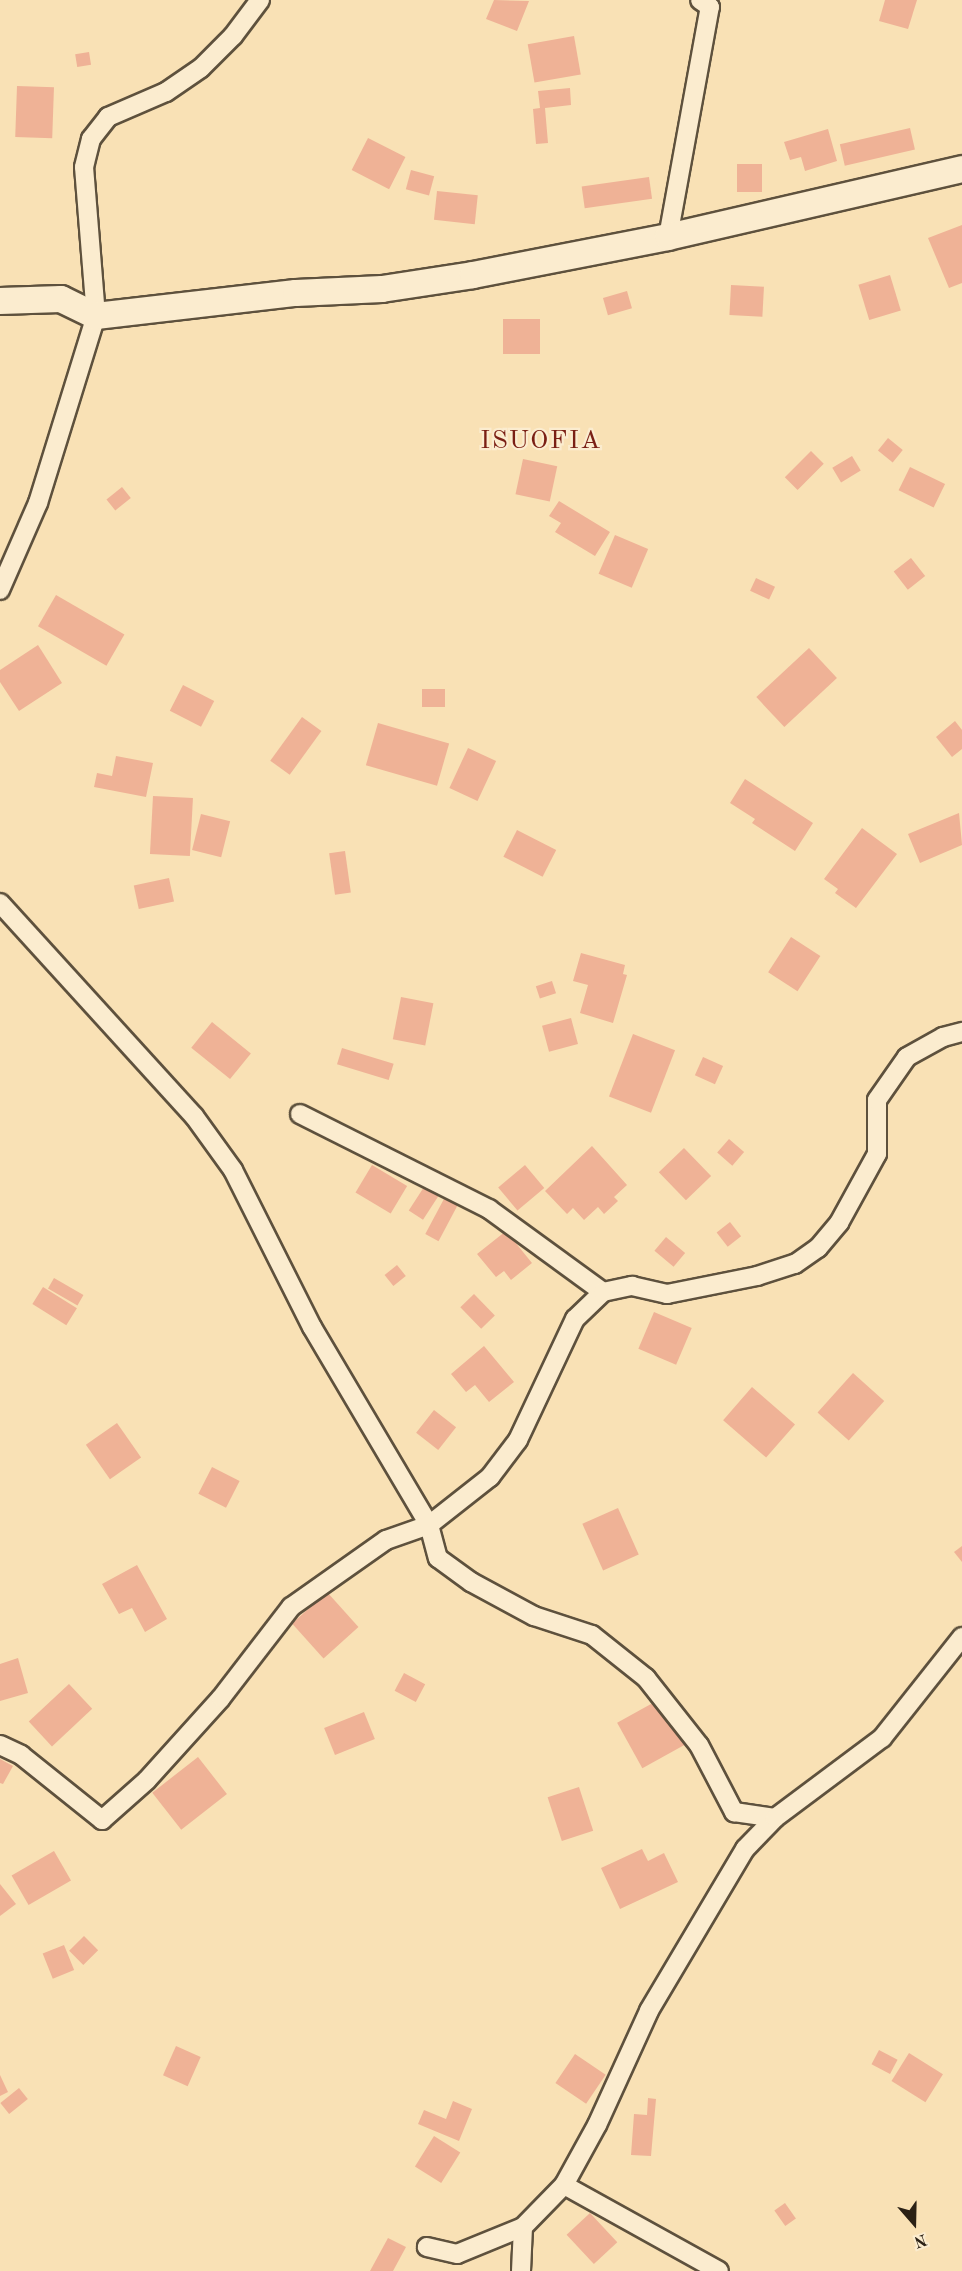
<!DOCTYPE html>
<style>
body{margin:0}
#map{position:relative;width:962px;height:2271px;overflow:hidden;background:#f9e1b5;font-family:"Old Standard TT",serif}
div>[style]{position:absolute}
.building>*{inset:0;background:#efb296;transform-origin:0 0}
.roads{filter:drop-shadow(2px 0 #5e513d) drop-shadow(-2px 0 #5e513d) drop-shadow(0 2px #5e513d) drop-shadow(0 -2px #5e513d)}
.minor>*{height:18px;margin:-9px;padding:0 9px;transform-origin:9px;border-radius:9px;background:#fbeccf}
.secondary>*{height:26px;margin:-13px;padding:0 13px;transform-origin:13px;border-radius:13px;background:#fbeccf}
span{translate:-50% -50%;white-space:nowrap;text-align:center;line-height:1.15;-webkit-text-stroke:4.5px #fbeccf;paint-order:stroke}
.quarter-label{font-size:26px;color:#7a1f14;letter-spacing:1.5px}
.north{position:absolute;left:884px;top:2193px;width:60px;height:60px;-webkit-text-stroke:4px #fbeccf;paint-order:stroke;rotate:160deg;font-size:16px;font-weight:700;line-height:24px;text-align:center;color:#2b2115}
.north::after{content:'';display:block;margin:auto;width:21px;height:27px;background:#2b2115;clip-path:polygon(50% 0,100% 100%,50% 72%,0 100%)}
</style>
<div id="map">
<div class="building">
<div style="clip-path:polygon(494px 0,529px 1px,517px 31px,486px 19px)"></div>
<div style="clip-path:polygon(885px 0,917px 0,908px 29px,879px 21px)"></div>
<div style="left:574px;top:36px;width:39px;height:47px;rotate:80deg"></div>
<div style="left:89px;top:52px;width:13px;height:14px;rotate:81deg"></div>
<div style="left:17px;top:86px;width:37px;height:51px;rotate:2deg"></div>
<div style="clip-path:polygon(570px 88px,571px 105px,545px 108px,548px 143px,536px 144px,533px 109px,540px 108px,538px 91px)"></div>
<div style="left:910px;top:128px;width:22px;height:72px;rotate:77deg"></div>
<div style="clip-path:polygon(828px 129px,837px 161px,805px 171px,801px 157px,790px 160px,784px 142px)"></div>
<div style="left:368px;top:138px;width:42px;height:36px;rotate:27deg"></div>
<div style="left:737px;top:164px;width:25px;height:28px"></div>
<div style="left:411px;top:170px;width:24px;height:20px;rotate:15deg"></div>
<div style="left:649px;top:177px;width:22px;height:68px;rotate:82deg"></div>
<div style="left:437px;top:191px;width:41px;height:29px;rotate:6deg"></div>
<div style="clip-path:polygon(962px 225px,962px 283px,949px 288px,928px 238px)"></div>
<div style="left:890px;top:275px;width:37px;height:33px;rotate:73deg"></div>
<div style="left:731px;top:285px;width:33px;height:30px;rotate:3deg"></div>
<div style="left:627px;top:291px;width:18px;height:25px;rotate:74deg"></div>
<div style="left:540px;top:319px;width:35px;height:37px;rotate:90deg"></div>
<div style="left:888px;top:438px;width:19px;height:16px;rotate:39deg"></div>
<div style="left:811px;top:451px;width:18px;height:37px;rotate:45deg"></div>
<div style="left:852px;top:456px;width:17px;height:23px;rotate:59deg"></div>
<div style="left:523px;top:459px;width:35px;height:36px;rotate:12deg"></div>
<div style="left:910px;top:467px;width:39px;height:26px;rotate:26deg"></div>
<div style="left:122px;top:487px;width:14px;height:20px;rotate:51deg"></div>
<div style="clip-path:polygon(559px 501px,610px 532px,595px 556px,555px 532px,561px 523px,549px 516px)"></div>
<div style="left:615px;top:535px;width:36px;height:42px;rotate:23deg"></div>
<div style="left:911px;top:558px;width:23px;height:22px;rotate:52deg"></div>
<div style="left:756px;top:578px;width:21px;height:14px;rotate:25deg"></div>
<div style="left:56px;top:595px;width:79px;height:36px;rotate:30deg"></div>
<div style="clip-path:polygon(38px 645px,62px 683px,19px 711px,0 682px,0 670px)"></div>
<div style="left:809px;top:648px;width:41px;height:72px;rotate:47deg"></div>
<div style="left:183px;top:685px;width:35px;height:29px;rotate:27deg"></div>
<div style="left:422px;top:689px;width:23px;height:18px"></div>
<div style="left:302px;top:717px;width:24px;height:54px;rotate:36deg"></div>
<div style="clip-path:polygon(955px 721px,962px 730px,962px 749px,952px 757px,936px 737px)"></div>
<div style="left:378px;top:723px;width:74px;height:44px;rotate:16deg"></div>
<div style="left:468px;top:748px;width:31px;height:44px;rotate:25deg"></div>
<div style="clip-path:polygon(116px 756px,153px 763px,146px 797px,94px 787px,97px 773px,112px 776px)"></div>
<div style="clip-path:polygon(745px 779px,813px 823px,795px 851px,752px 823px,755px 819px,730px 803px)"></div>
<div style="left:153px;top:796px;width:40px;height:58px;rotate:3deg"></div>
<div style="clip-path:polygon(959px 813px,962px 845px,920px 863px,908px 834px)"></div>
<div style="left:201px;top:814px;width:30px;height:37px;rotate:14deg"></div>
<div style="clip-path:polygon(862px 828px,897px 854px,856px 908px,835px 893px,838px 889px,824px 879px)"></div>
<div style="left:517px;top:830px;width:44px;height:30px;rotate:27deg"></div>
<div style="left:345px;top:851px;width:42px;height:16px;rotate:82deg"></div>
<div style="left:169px;top:878px;width:24px;height:36px;rotate:78deg"></div>
<div style="left:791px;top:937px;width:35px;height:42px;rotate:33deg"></div>
<div style="clip-path:polygon(581px 953px,625px 965px,623px 974px,627px 975px,613px 1023px,580px 1013px,588px 985px,573px 981px)"></div>
<div style="left:552px;top:981px;width:13px;height:17px;rotate:72deg"></div>
<div style="left:401px;top:997px;width:33px;height:43px;rotate:11deg"></div>
<div style="left:571px;top:1018px;width:27px;height:30px;rotate:75deg"></div>
<div style="left:212px;top:1022px;width:50px;height:33px;rotate:39deg"></div>
<div style="left:633px;top:1034px;width:45px;height:67px;rotate:21deg"></div>
<div style="left:342px;top:1048px;width:54px;height:17px;rotate:17deg"></div>
<div style="left:703px;top:1057px;width:22px;height:20px;rotate:24deg"></div>
<div style="left:729px;top:1139px;width:20px;height:18px;rotate:41deg"></div>
<div style="clip-path:polygon(592px 1146px,627px 1185px,614px 1197px,618px 1201px,604px 1214px,598px 1207px,584px 1220px,573px 1208px,567px 1214px,545px 1191px)"></div>
<div style="left:684px;top:1148px;width:39px;height:35px;rotate:46deg"></div>
<div style="left:372px;top:1165px;width:41px;height:32px;rotate:31deg"></div>
<div style="left:525px;top:1165px;width:30px;height:35px;rotate:50deg"></div>
<div style="left:424px;top:1187px;width:17px;height:28px;rotate:33deg"></div>
<div style="left:445px;top:1197px;width:15px;height:42px;rotate:28deg"></div>
<div style="left:730px;top:1222px;width:18px;height:17px;rotate:52deg"></div>
<div style="clip-path:polygon(506px 1231px,532px 1263px,511px 1280px,504px 1271px,496px 1277px,477px 1254px)"></div>
<div style="left:666px;top:1237px;width:25px;height:18px;rotate:40deg"></div>
<div style="left:397px;top:1265px;width:14px;height:16px;rotate:51deg"></div>
<div style="left:54px;top:1278px;width:34px;height:12px;rotate:30deg"></div>
<div style="left:43px;top:1287px;width:40px;height:20px;rotate:32deg"></div>
<div style="left:474px;top:1294px;width:30px;height:19px;rotate:46deg"></div>
<div style="left:654px;top:1312px;width:41px;height:40px;rotate:23deg"></div>
<div style="clip-path:polygon(484px 1346px,514px 1382px,489px 1402px,475px 1385px,466px 1392px,451px 1374px)"></div>
<div style="left:853px;top:1373px;width:42px;height:53px;rotate:42deg"></div>
<div style="left:752px;top:1387px;width:57px;height:44px;rotate:41deg"></div>
<div style="left:434px;top:1410px;width:28px;height:29px;rotate:38deg"></div>
<div style="left:117px;top:1423px;width:42px;height:38px;rotate:55deg"></div>
<div style="left:212px;top:1467px;width:31px;height:30px;rotate:27deg"></div>
<div style="left:618px;top:1508px;width:51px;height:39px;rotate:66deg"></div>
<div style="clip-path:polygon(962px 1546px,962px 1562px,954px 1552px)"></div>
<div style="clip-path:polygon(137px 1565px,167px 1619px,145px 1632px,132px 1608px,119px 1614px,102px 1584px)"></div>
<div style="left:327px;top:1592px;width:47px;height:47px;rotate:48deg"></div>
<div style="clip-path:polygon(18px 1658px,28px 1693px,0 1701px,0 1664px)"></div>
<div style="left:404px;top:1673px;width:24px;height:20px;rotate:28deg"></div>
<div style="left:69px;top:1684px;width:34px;height:55px;rotate:47deg"></div>
<div style="left:660px;top:1699px;width:52px;height:49px;rotate:61deg"></div>
<div style="left:364px;top:1712px;width:29px;height:43px;rotate:68deg"></div>
<div style="left:198px;top:1757px;width:47px;height:58px;rotate:52deg"></div>
<div style="clip-path:polygon(0 1759px,13px 1766px,3px 1784px,0 1783px)"></div>
<div style="left:579px;top:1787px;width:46px;height:33px;rotate:72deg"></div>
<div style="clip-path:polygon(642px 1849px,648px 1861px,664px 1853px,678px 1882px,620px 1909px,601px 1868px)"></div>
<div style="left:54px;top:1851px;width:34px;height:49px;rotate:60deg"></div>
<div style="clip-path:polygon(0 1884px,16px 1904px,0 1916px)"></div>
<div style="left:84px;top:1936px;width:20px;height:21px;rotate:45deg"></div>
<div style="left:64px;top:1945px;width:27px;height:23px;rotate:68deg"></div>
<div style="left:176px;top:2046px;width:27px;height:32px;rotate:24deg"></div>
<div style="left:879px;top:2050px;width:21px;height:16px;rotate:28deg"></div>
<div style="left:909px;top:2053px;width:40px;height:33px;rotate:32deg"></div>
<div style="left:575px;top:2054px;width:37px;height:35px;rotate:34deg"></div>
<div style="clip-path:polygon(0 2075px,8px 2092px,0 2096px)"></div>
<div style="left:19px;top:2088px;width:14px;height:24px;rotate:51deg"></div>
<div style="clip-path:polygon(648px 2098px,656px 2099px,651px 2156px,631px 2155px,634px 2114px,647px 2115px)"></div>
<div style="clip-path:polygon(453px 2101px,472px 2109px,459px 2141px,418px 2124px,424px 2110px,446px 2119px)"></div>
<div style="left:434px;top:2136px;width:31px;height:36px;rotate:32deg"></div>
<div style="left:785px;top:2203px;width:19px;height:13px;rotate:55deg"></div>
<div style="left:590px;top:2213px;width:40px;height:32px;rotate:47deg"></div>
<div style="clip-path:polygon(388px 2238px,406px 2247px,393px 2271px,370px 2271px)"></div>
</div>
<div class="roads">
<div class="minor">
<div style="left:668px;top:237px;width:234px;rotate:-79.7deg"></div>
<div style="left:710px;top:7px;width:12px;rotate:-145deg"></div>
<div style="left:0;top:590px;width:95px;rotate:-66.4deg"></div>
<div style="left:38px;top:503px;width:196px;rotate:-72.8deg"></div>
<div style="left:96px;top:316px;width:149px;rotate:-94.6deg"></div>
<div style="left:84px;top:167px;width:29px;rotate:-76deg"></div>
<div style="left:91px;top:139px;width:28px;rotate:-52deg"></div>
<div style="left:108px;top:117px;width:63px;rotate:-23.3deg"></div>
<div style="left:166px;top:92px;width:42px;rotate:-34.4deg"></div>
<div style="left:201px;top:68px;width:45px;rotate:-45deg"></div>
<div style="left:233px;top:36px;width:45px;rotate:-53.1deg"></div>
<div style="left:0;top:903px;width:288px;rotate:47.7deg"></div>
<div style="left:194px;top:1116px;width:67px;rotate:54.2deg"></div>
<div style="left:233px;top:1170px;width:176px;rotate:63.3deg"></div>
<div style="left:312px;top:1327px;width:230px;rotate:59.4deg"></div>
<div style="left:429px;top:1525px;width:34px;rotate:75deg"></div>
<div style="left:438px;top:1558px;width:41px;rotate:36deg"></div>
<div style="left:471px;top:1582px;width:72px;rotate:28.4deg"></div>
<div style="left:534px;top:1616px;width:61px;rotate:18.1deg"></div>
<div style="left:592px;top:1635px;width:69px;rotate:38.5deg"></div>
<div style="left:646px;top:1678px;width:85px;rotate:51.7deg"></div>
<div style="left:699px;top:1745px;width:76px;rotate:62.4deg"></div>
<div style="left:734px;top:1812px;width:41px;rotate:8.3deg"></div>
<div style="left:775px;top:1818px;width:43px;rotate:134.1deg"></div>
<div style="left:745px;top:1849px;width:188px;rotate:120.7deg"></div>
<div style="left:649px;top:2011px;width:125px;rotate:114.5deg"></div>
<div style="left:597px;top:2125px;width:68px;rotate:118.8deg"></div>
<div style="left:564px;top:2185px;width:59px;rotate:134.3deg"></div>
<div style="left:523px;top:2227px;width:71px;rotate:157.8deg"></div>
<div style="left:457px;top:2254px;width:31px;rotate:-167deg"></div>
<div style="left:300px;top:1114px;width:212px;rotate:26.7deg"></div>
<div style="left:489px;top:1209px;width:141px;rotate:36.1deg"></div>
<div style="left:0;top:1745px;width:23px;rotate:25deg"></div>
<div style="left:21px;top:1755px;width:104px;rotate:38.7deg"></div>
<div style="left:102px;top:1820px;width:60px;rotate:-41.6deg"></div>
<div style="left:147px;top:1780px;width:110px;rotate:-47.9deg"></div>
<div style="left:221px;top:1698px;width:115px;rotate:-52.4deg"></div>
<div style="left:291px;top:1607px;width:116px;rotate:-35.2deg"></div>
<div style="left:386px;top:1540px;width:46px;rotate:-19.2deg"></div>
<div style="left:429px;top:1525px;width:78px;rotate:-38.2deg"></div>
<div style="left:490px;top:1477px;width:46px;rotate:-52.9deg"></div>
<div style="left:518px;top:1440px;width:134px;rotate:-64.8deg"></div>
<div style="left:575px;top:1319px;width:39px;rotate:-44deg"></div>
<div style="left:603px;top:1292px;width:30px;rotate:-12deg"></div>
<div style="left:632px;top:1286px;width:36px;rotate:13deg"></div>
<div style="left:667px;top:1294px;width:92px;rotate:-11.3deg"></div>
<div style="left:757px;top:1276px;width:40px;rotate:-18deg"></div>
<div style="left:795px;top:1264px;width:28px;rotate:-35deg"></div>
<div style="left:818px;top:1248px;width:33px;rotate:-50deg"></div>
<div style="left:839px;top:1223px;width:79px;rotate:-61.2deg"></div>
<div style="left:877px;top:1154px;width:54px;rotate:-90deg"></div>
<div style="left:877px;top:1100px;width:52px;rotate:-55.1deg"></div>
<div style="left:907px;top:1057px;width:41px;rotate:-29.1deg"></div>
<div style="left:943px;top:1037px;width:20px;rotate:-15deg"></div>
<div style="left:775px;top:1818px;width:134px;rotate:-36.8deg"></div>
<div style="left:882px;top:1738px;width:129px;rotate:-51.6deg"></div>
<div style="left:564px;top:2185px;width:177px;rotate:29deg"></div>
<div style="left:521px;top:2271px;width:44px;rotate:-87.4deg"></div>
</div>
<div class="secondary">
<div style="left:0;top:301px;width:61px;rotate:-1.9deg"></div>
<div style="left:61px;top:299px;width:39px;rotate:26deg"></div>
<div style="left:96px;top:316px;width:201px;rotate:-6.6deg"></div>
<div style="left:296px;top:293px;width:86px;rotate:-2.7deg"></div>
<div style="left:382px;top:289px;width:92px;rotate:-8.7deg"></div>
<div style="left:473px;top:275px;width:199px;rotate:-11deg"></div>
<div style="left:668px;top:237px;width:302px;rotate:-13deg"></div>
</div>
</div>
<div class="quarter-label">
<span style="left:541px;top:442px">ISUOFIA</span>
</div>
<div class="north">N</div>
</div>
